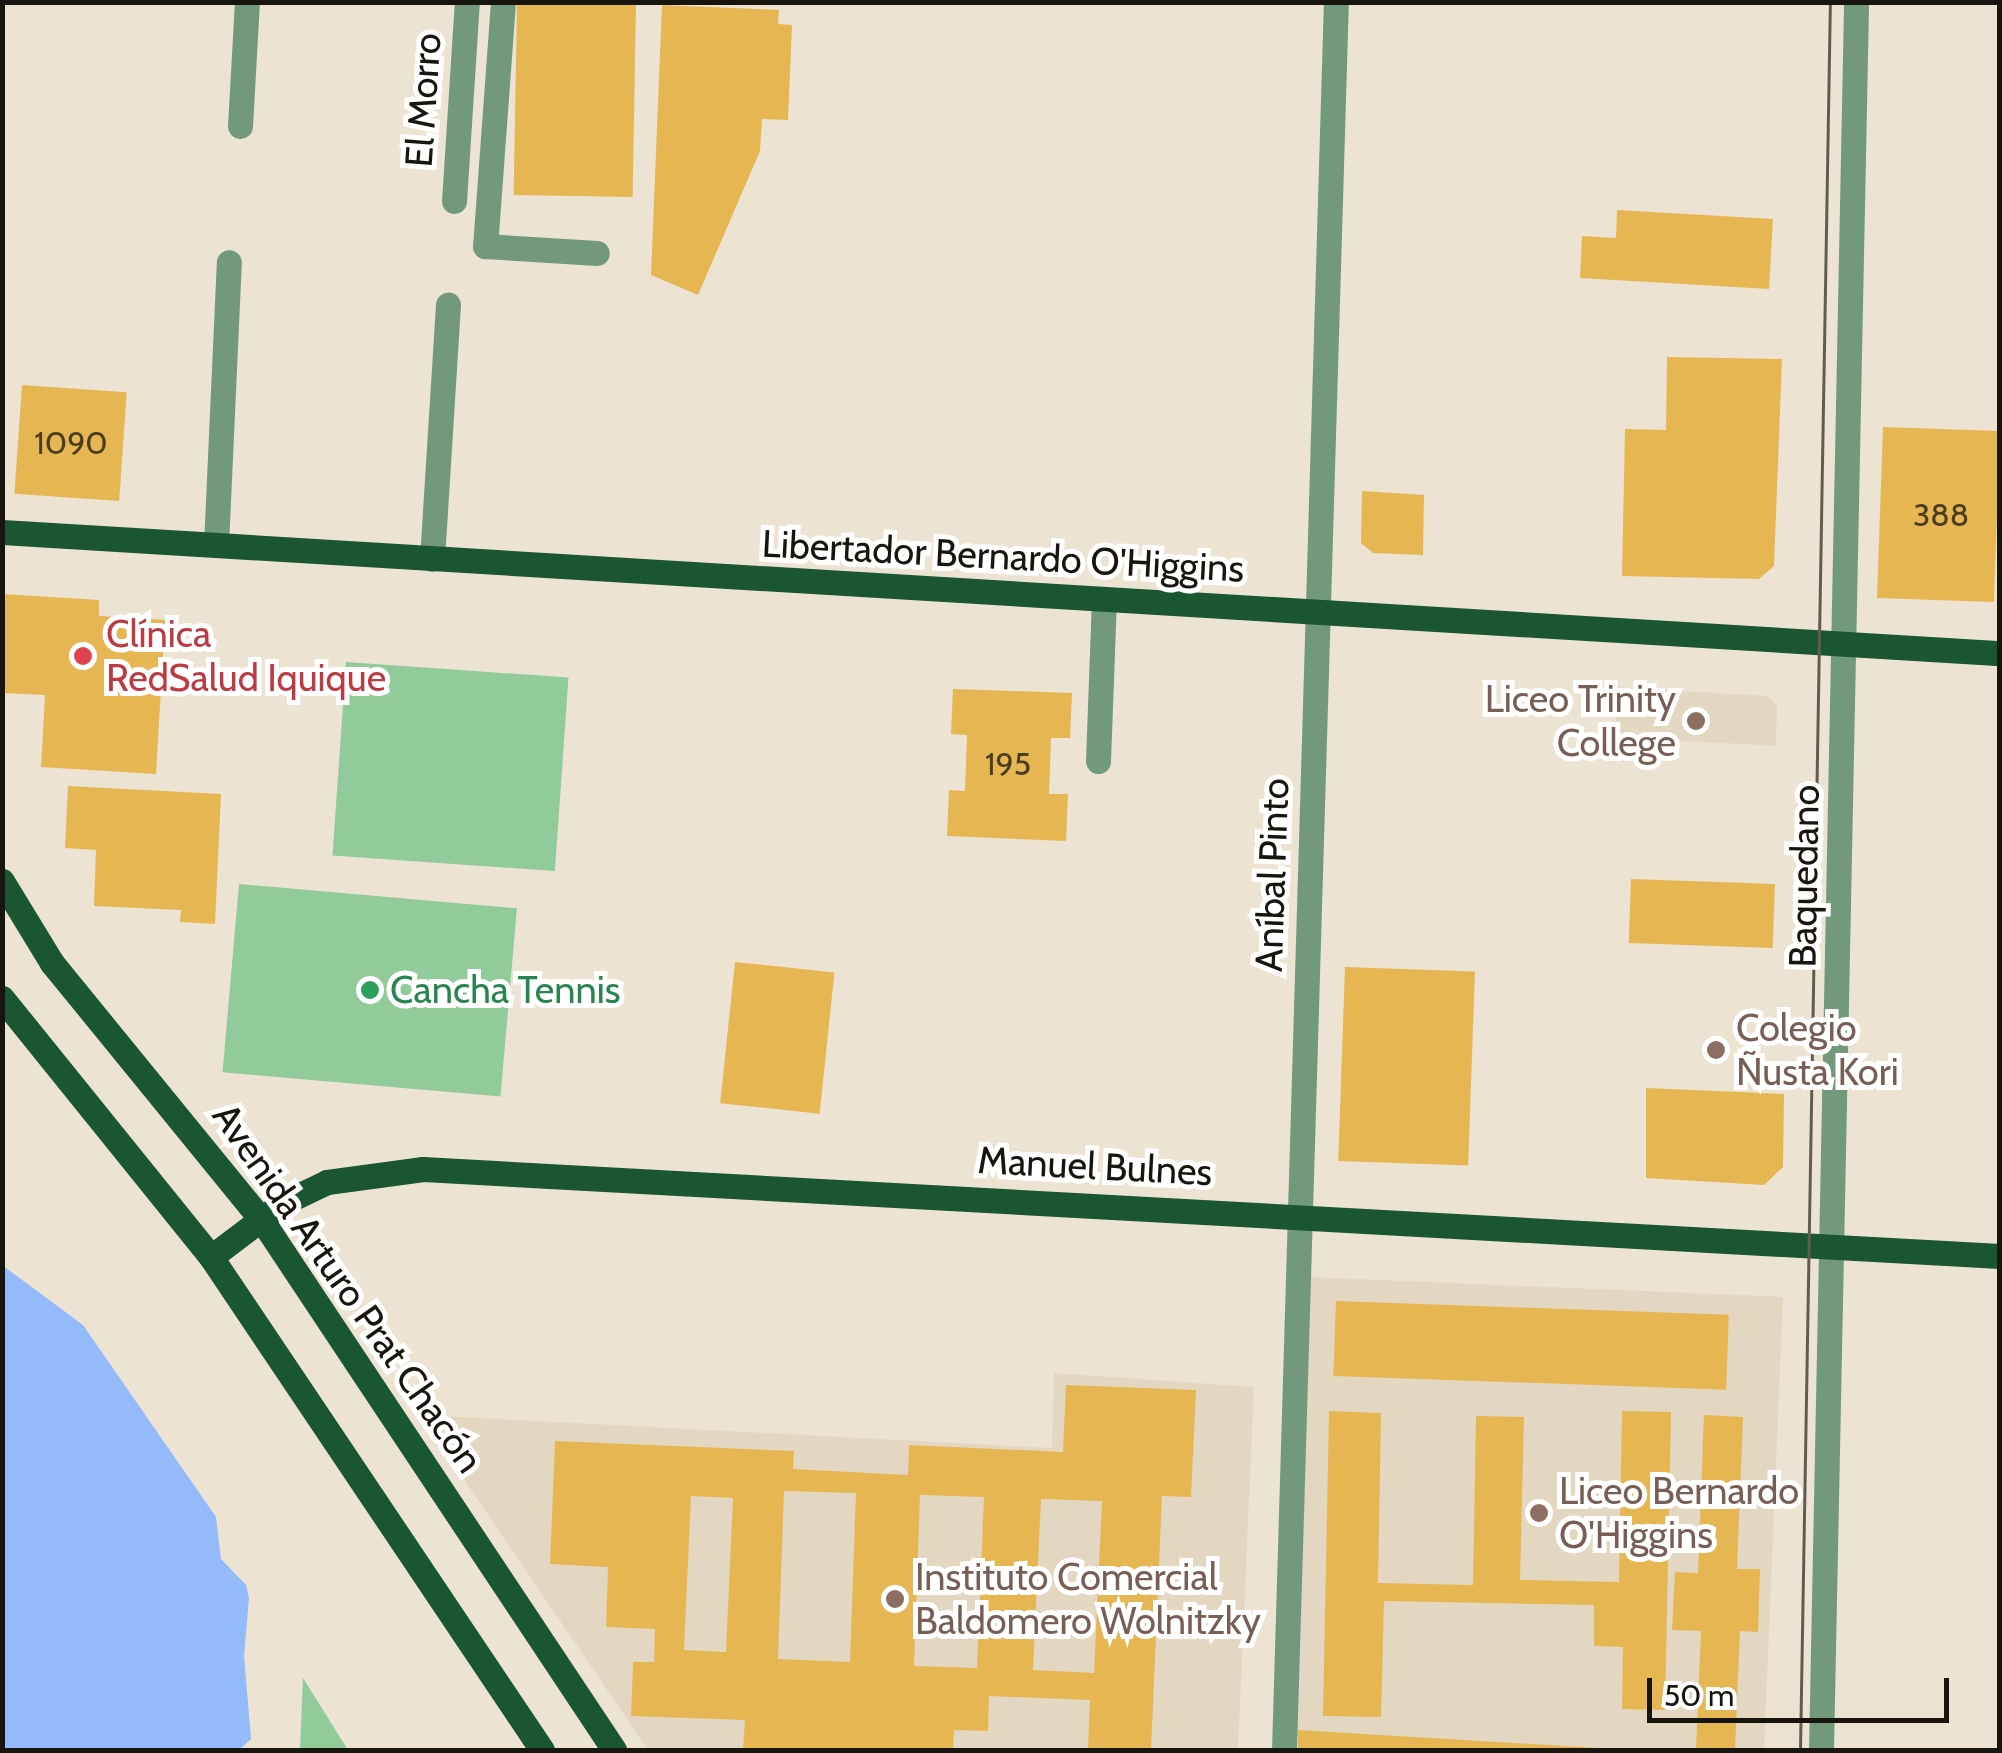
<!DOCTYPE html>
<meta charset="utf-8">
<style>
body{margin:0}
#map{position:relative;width:2002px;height:1753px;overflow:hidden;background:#ece3d3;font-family:Cabin,sans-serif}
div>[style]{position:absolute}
.built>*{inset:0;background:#e4d7c1}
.green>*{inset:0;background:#92cb9a;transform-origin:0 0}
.water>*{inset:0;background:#94bafb}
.building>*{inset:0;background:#e6b653;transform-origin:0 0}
.minor>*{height:25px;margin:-12.5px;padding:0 12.5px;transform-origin:12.5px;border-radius:12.5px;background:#73997d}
.major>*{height:25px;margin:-12.5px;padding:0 12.5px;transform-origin:12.5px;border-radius:12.5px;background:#1a5631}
.tram>*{height:2.5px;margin:-1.25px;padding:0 1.25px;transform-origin:1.25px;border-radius:1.25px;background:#615c52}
.dots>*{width:28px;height:28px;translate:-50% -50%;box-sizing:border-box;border:5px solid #fff;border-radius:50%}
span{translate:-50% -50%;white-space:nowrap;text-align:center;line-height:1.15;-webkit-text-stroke:10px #fff;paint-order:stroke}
.number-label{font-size:32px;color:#4c3d20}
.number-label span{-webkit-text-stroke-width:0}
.street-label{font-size:38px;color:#18150f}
.health-label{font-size:38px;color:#be3a42}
.left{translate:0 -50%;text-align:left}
.education-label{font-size:38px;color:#785e54}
.right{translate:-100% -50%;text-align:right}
.leisure-label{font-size:38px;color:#27864d}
.frame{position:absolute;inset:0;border:5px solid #18150f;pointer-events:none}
.scale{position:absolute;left:1647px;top:1678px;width:302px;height:45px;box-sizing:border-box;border:5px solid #18150f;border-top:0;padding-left:12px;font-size:30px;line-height:35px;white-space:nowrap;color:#18150f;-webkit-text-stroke:8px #fff;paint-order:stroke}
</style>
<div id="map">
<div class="built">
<div style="clip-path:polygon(1616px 687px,1767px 696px,1777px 706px,1776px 746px,1616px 737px)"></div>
<div style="clip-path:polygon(1310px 1277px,1783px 1297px,1764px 1750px,1611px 1750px,1298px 1730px)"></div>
<div style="clip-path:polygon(1054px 1373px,1254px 1387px,1238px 1750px,648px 1750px,420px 1415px,1052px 1448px)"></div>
</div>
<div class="green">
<div style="left:346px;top:662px;width:223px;height:194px;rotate:4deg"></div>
<div style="left:239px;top:884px;width:279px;height:189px;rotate:5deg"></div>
<div style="clip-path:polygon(303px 1678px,348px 1750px,300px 1750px)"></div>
</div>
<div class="water">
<div style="clip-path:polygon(2px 1265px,83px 1325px,216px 1517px,221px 1559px,246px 1585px,249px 1598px,244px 1656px,251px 1739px,239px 1750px,3px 1750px)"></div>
</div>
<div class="building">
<div style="left:517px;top:2px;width:119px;height:193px;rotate:1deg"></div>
<div style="clip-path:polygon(662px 5px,779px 10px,778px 24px,792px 25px,788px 120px,762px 119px,760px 151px,698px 295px,651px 275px)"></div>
<div style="clip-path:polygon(1617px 210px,1773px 219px,1769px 289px,1580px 278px,1582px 236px,1616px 238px)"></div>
<div style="clip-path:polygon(1667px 357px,1782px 359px,1774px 566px,1759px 579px,1622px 576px,1625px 429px,1666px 430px)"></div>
<div style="left:22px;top:385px;width:105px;height:109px;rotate:4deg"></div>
<div style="left:1883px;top:427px;width:117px;height:171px;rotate:2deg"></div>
<div style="clip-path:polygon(1362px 491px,1424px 495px,1423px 555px,1373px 553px,1361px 543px)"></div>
<div style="clip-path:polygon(2px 594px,99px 600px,99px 616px,165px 620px,156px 774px,41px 767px,45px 695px,2px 693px)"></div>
<div style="clip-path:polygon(953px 689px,1072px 693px,1070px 738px,1051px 738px,1049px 794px,1068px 794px,1066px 841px,947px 836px,949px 790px,965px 791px,967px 735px,951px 734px)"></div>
<div style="clip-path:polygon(68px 786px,221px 794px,215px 924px,180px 922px,181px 910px,94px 906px,96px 850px,65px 848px)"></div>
<div style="left:1631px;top:879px;width:144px;height:64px;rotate:2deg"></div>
<div style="left:735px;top:962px;width:100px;height:142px;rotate:6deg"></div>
<div style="left:1345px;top:967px;width:130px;height:194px;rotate:2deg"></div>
<div style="clip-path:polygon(1646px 1088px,1784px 1094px,1783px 1167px,1764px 1185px,1646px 1178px)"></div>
<div style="left:1336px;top:1301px;width:393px;height:75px;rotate:2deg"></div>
<div style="clip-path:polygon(evenodd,1066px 1385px,1196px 1390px,1191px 1497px,1162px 1496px,1151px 1750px,1088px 1750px,1090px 1700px,989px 1696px,988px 1731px,954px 1730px,953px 1750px,743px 1750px,745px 1720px,631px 1716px,633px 1662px,654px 1662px,655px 1629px,606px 1627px,608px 1567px,550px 1564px,555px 1441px,794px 1451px,793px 1469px,908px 1475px,909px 1445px,1063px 1452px,1066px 1385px,784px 1491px,856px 1493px,850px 1662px,778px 1659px,784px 1491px,1066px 1385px,920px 1495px,984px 1497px,977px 1668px,914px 1666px,920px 1495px,1066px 1385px,691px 1496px,733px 1498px,726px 1652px,684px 1650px,691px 1496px,1066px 1385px,1041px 1499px,1102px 1501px,1094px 1673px,1033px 1670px,1041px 1499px)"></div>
<div style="clip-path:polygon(1329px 1411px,1381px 1413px,1378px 1583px,1473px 1585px,1476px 1416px,1524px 1417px,1520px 1580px,1619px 1582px,1622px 1411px,1671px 1412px,1665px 1710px,1622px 1709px,1623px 1647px,1594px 1646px,1594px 1605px,1384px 1601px,1381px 1717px,1323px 1716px)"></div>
<div style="clip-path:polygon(1704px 1415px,1743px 1417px,1737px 1569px,1760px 1569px,1758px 1632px,1740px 1631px,1735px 1750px,1696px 1750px,1701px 1631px,1672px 1630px,1675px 1572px,1698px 1573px)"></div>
<div style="clip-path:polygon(1298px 1730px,1599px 1748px,1599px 1750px,1298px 1750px)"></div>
</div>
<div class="minor">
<div style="left:503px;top:2px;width:245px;rotate:94.2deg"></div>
<div style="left:485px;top:246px;width:112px;rotate:3.6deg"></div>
<div style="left:240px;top:126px;width:124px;rotate:-86.8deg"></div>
<div style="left:454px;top:201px;width:199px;rotate:-86.3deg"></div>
<div style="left:216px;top:545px;width:283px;rotate:-87.4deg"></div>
<div style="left:432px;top:559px;width:255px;rotate:-86.4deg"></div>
<div style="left:1098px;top:761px;width:161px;rotate:-87.9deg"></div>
<div style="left:1284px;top:1750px;width:1749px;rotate:-88.3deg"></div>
<div style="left:1821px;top:1750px;width:1748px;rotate:-88.85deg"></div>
</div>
<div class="major">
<div style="left:2px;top:532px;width:2002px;rotate:3.47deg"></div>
<div style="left:2px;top:881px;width:96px;rotate:58.6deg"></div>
<div style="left:52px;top:963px;width:330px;rotate:50.8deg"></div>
<div style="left:261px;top:1219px;width:638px;rotate:56.38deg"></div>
<div style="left:2px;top:998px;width:333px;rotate:51.1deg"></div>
<div style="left:211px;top:1257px;width:594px;rotate:56.12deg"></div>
<div style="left:211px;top:1257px;width:88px;rotate:-37.1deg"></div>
<div style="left:281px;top:1204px;width:51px;rotate:-25.6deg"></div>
<div style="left:327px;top:1182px;width:97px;rotate:-7.7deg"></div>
<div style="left:423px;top:1169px;width:1579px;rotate:3.16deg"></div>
</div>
<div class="tram">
<div style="left:1800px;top:1750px;width:1748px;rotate:-89.02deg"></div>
</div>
<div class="dots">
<div style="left:83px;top:656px;background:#e0444e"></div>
<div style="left:1696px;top:721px;background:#8d6e63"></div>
<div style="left:370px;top:990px;background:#2e9e5b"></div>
<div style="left:1716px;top:1050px;background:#8d6e63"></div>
<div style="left:1539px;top:1513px;background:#8d6e63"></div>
<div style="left:895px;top:1599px;background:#8d6e63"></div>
</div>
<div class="number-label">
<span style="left:71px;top:443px">1090</span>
<span style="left:1941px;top:515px">388</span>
<span style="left:1008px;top:764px">195</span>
</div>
<div class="street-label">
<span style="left:423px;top:100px;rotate:-86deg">El Morro</span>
<span style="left:1003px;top:556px;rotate:3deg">Libertador Bernardo O'Higgins</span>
<span style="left:1272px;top:875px;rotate:-88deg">Aníbal Pinto</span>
<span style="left:1804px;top:876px;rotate:-89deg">Baquedano</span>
<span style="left:1095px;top:1166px;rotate:3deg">Manuel Bulnes</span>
<span style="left:348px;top:1288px;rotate:55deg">Avenida Arturo Prat Chacón</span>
</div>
<div class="health-label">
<span class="left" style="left:106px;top:656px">Clínica<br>RedSalud Iquique</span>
</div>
<div class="education-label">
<span class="right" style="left:1676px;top:721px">Liceo Trinity<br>College</span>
<span class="left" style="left:1736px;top:1050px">Colegio<br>Ñusta Kori</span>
<span class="left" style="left:1559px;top:1513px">Liceo Bernardo<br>O'Higgins</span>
<span class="left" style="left:915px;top:1599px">Instituto Comercial<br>Baldomero Wolnitzky</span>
</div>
<div class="leisure-label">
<span class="left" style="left:390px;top:990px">Cancha Tennis</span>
</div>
<div class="frame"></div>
<div class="scale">50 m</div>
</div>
